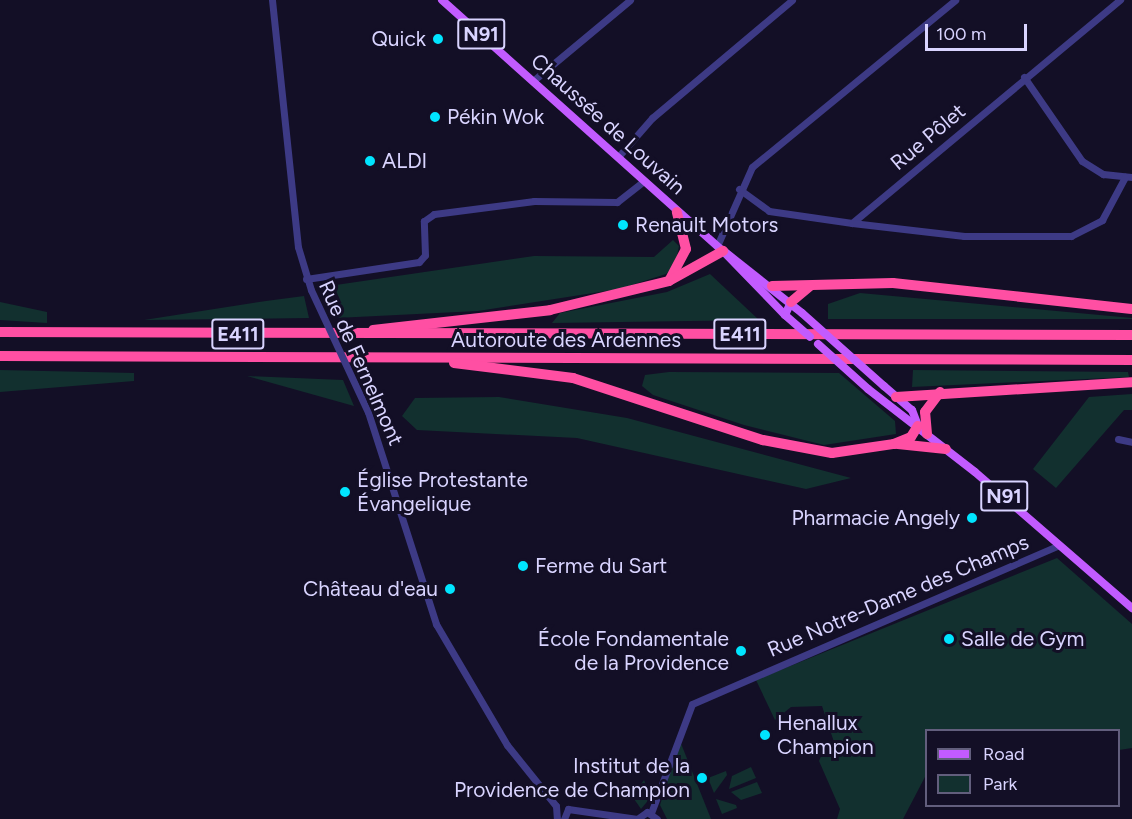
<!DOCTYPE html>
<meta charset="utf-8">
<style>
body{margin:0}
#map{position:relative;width:1132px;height:819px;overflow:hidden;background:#130f26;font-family:Figtree,sans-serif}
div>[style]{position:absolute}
.green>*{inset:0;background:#12302f}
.minor>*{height:7px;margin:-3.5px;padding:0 3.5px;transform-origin:3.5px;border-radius:3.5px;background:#3d3a85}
.major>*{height:8px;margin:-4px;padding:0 4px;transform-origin:4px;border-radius:4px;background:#c25bff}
.highway>*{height:10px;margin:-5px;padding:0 5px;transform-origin:5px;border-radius:5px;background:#ff4fa3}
.minor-bridge>*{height:7px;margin:-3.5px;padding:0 3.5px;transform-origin:3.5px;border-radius:3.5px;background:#3d3a85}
.major-bridge>*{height:8px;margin:-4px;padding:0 4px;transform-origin:4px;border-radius:4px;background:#c25bff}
.dots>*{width:16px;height:16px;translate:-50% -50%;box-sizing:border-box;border:3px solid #130f26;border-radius:50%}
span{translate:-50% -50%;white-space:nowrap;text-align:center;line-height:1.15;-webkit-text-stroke:6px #130f26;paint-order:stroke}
.shield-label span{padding:2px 4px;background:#130f26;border:2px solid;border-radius:4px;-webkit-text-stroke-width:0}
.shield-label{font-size:20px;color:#d9d4ff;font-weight:700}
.poi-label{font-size:21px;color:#d9d4ff}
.right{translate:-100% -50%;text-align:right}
.left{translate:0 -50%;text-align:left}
.street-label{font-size:21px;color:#d9d4ff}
.legend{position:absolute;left:925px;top:729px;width:195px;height:78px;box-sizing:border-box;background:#130f26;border:2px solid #625e7d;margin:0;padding:8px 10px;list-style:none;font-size:18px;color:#d9d4ff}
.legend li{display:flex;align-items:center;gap:12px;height:30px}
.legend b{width:30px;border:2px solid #625e7d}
.scale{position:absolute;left:925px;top:24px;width:102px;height:27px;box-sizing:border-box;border:3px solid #d9d4ff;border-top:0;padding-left:8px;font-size:18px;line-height:21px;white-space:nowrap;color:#d9d4ff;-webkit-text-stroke:4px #130f26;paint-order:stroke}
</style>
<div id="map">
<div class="green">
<div style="clip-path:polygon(673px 240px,679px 246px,675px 265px,666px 274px,619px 289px,478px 311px,336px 318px,329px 286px,534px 256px,654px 257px)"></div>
<div style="clip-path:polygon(710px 274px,759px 320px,552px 323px,560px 313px,667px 292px)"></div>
<div style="clip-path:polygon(860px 293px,1132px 318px,1132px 319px,828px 319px,828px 304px)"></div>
<div style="clip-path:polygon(304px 296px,309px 318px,144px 320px,266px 301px)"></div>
<div style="clip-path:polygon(0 302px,47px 312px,47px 323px,0 320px)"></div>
<div style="clip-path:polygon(0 370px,134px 373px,134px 381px,0 392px)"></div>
<div style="clip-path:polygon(913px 370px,1128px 372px,1129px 377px,912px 387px)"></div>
<div style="clip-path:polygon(669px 372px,839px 373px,895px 421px,896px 434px,824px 445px,744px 425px,653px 395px,642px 386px,645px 375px)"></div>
<div style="clip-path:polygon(247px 376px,343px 380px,354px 406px)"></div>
<div style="clip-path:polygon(1132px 394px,1132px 410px,1124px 410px,1056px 488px,1033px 469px,1089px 397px)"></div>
<div style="clip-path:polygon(499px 397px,627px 418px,851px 478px,806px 489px,577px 438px,417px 430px,402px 416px,415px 398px)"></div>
<div style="clip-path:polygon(1057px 558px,1132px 624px,1132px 748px,1119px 750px,1118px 730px,926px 730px,926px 775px,903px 819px,837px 819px,840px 809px,819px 761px,824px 749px,835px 745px,822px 706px,791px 707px,775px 720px,756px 680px)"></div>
<div style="clip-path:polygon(680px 741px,711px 819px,667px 819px,660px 805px)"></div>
<div style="clip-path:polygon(751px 767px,756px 778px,729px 789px,732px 776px)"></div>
<div style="clip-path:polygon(726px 771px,727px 775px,714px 793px,708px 778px)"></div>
<div style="clip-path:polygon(644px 780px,651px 797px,641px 809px,632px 796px)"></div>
<div style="clip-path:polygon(757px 782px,762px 793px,741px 800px,731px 792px)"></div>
<div style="clip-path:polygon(716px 799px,736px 805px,737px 808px,722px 814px)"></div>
</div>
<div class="minor">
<div style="left:272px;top:0;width:248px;rotate:84deg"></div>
<div style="left:298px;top:247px;width:45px;rotate:73.2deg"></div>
<div style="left:1024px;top:77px;width:102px;rotate:55.4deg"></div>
<div style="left:1082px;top:161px;width:25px;rotate:32deg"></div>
<div style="left:1103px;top:174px;width:29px;rotate:6deg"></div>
<div style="left:534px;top:80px;width:125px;rotate:-39.8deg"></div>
<div style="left:618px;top:157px;width:52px;rotate:-48.9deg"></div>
<div style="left:652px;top:118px;width:183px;rotate:-40.1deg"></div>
<div style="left:739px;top:189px;width:37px;rotate:36deg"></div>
<div style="left:769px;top:211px;width:84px;rotate:8.2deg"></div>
<div style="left:852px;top:223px;width:349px;rotate:-39.8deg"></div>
<div style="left:852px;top:223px;width:113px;rotate:6.6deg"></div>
<div style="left:964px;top:236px;width:107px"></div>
<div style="left:1071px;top:236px;width:35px;rotate:-27deg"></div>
<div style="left:1102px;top:220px;width:49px;rotate:-61.9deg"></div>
<div style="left:717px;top:246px;width:86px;rotate:-66.1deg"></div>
<div style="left:752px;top:167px;width:263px;rotate:-39.4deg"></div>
<div style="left:306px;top:279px;width:114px;rotate:-8.6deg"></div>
<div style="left:419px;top:262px;width:9px;rotate:-49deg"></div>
<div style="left:425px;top:255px;width:34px;rotate:-92deg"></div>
<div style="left:424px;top:221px;width:12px;rotate:-35deg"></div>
<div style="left:434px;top:214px;width:101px;rotate:-7.4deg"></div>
<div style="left:534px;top:201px;width:83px;rotate:0.7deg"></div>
<div style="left:617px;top:202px;width:34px;rotate:-38deg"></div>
<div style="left:368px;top:412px;width:223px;rotate:72.2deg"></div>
<div style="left:436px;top:624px;width:140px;rotate:59.6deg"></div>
<div style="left:507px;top:745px;width:78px;rotate:51.2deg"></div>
<div style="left:1118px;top:439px;width:14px;rotate:12deg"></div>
<div style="left:556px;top:806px;width:13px;rotate:86deg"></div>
<div style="left:568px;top:809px;width:70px;rotate:8.2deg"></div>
<div style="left:651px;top:813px;width:116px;rotate:-69.4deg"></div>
<div style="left:692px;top:704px;width:400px;rotate:-23.4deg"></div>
<div style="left:564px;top:819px;width:11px;rotate:-68deg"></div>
<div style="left:637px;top:819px;width:12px;rotate:-35deg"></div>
<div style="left:647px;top:812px;width:12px;rotate:35deg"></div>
</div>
<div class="major">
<div style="left:442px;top:0;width:377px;rotate:41.8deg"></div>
<div style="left:723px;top:251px;width:89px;rotate:45.9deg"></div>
<div style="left:785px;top:315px;width:14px;rotate:-65deg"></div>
<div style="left:725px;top:252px;width:98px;rotate:38.4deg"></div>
<div style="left:884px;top:386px;width:37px;rotate:41deg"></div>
<div style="left:912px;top:410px;width:17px;rotate:69deg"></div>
<div style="left:868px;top:389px;width:135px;rotate:37.8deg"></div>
<div style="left:975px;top:472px;width:208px;rotate:40.9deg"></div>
</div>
<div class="highway">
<div style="left:669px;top:281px;width:36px;rotate:-62deg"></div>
<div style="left:686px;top:249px;width:38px;rotate:-104deg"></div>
<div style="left:772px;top:286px;width:121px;rotate:-1.4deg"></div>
<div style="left:893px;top:283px;width:240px;rotate:6.2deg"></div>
<div style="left:791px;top:302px;width:25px;rotate:-40deg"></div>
<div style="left:373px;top:330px;width:178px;rotate:-6.4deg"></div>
<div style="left:550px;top:310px;width:122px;rotate:-13.7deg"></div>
<div style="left:669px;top:281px;width:62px;rotate:-29.1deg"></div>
<div style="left:0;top:332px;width:1132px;rotate:0.15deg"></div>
<div style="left:0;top:356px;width:1132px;rotate:0.2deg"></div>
<div style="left:454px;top:363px;width:120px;rotate:7.2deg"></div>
<div style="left:573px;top:378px;width:200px;rotate:18.1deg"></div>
<div style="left:763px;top:440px;width:70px;rotate:10.7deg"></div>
<div style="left:832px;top:453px;width:63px;rotate:-8.3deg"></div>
<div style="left:894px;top:444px;width:18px;rotate:-22deg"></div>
<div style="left:911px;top:437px;width:13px;rotate:-58deg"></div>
<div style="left:896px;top:397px;width:236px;rotate:-3.6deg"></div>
<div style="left:927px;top:434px;width:22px;rotate:-95deg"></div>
<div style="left:925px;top:412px;width:25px;rotate:-53deg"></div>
<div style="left:898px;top:444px;width:48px;rotate:5.9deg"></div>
</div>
<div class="minor-bridge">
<div style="left:311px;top:290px;width:135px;rotate:65deg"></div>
</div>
<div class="major-bridge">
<div style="left:802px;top:313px;width:110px;rotate:41.7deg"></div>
<div style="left:785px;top:315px;width:33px;rotate:41deg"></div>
<div style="left:818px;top:344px;width:67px;rotate:42deg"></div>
</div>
<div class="dots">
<div style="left:438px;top:39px;background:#00e5ff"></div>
<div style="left:435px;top:117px;background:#00e5ff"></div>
<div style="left:370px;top:161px;background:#00e5ff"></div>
<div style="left:623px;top:225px;background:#00e5ff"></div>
<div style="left:345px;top:492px;background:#00e5ff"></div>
<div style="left:972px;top:518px;background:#00e5ff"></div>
<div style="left:523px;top:566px;background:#00e5ff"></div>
<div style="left:450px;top:589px;background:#00e5ff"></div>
<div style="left:949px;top:639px;background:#00e5ff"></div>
<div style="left:741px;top:651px;background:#00e5ff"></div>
<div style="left:765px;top:735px;background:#00e5ff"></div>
<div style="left:702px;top:778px;background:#00e5ff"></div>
</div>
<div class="shield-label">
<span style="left:481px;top:34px">N91</span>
<span style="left:238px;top:334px">E411</span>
<span style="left:740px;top:334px">E411</span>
<span style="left:1004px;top:496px">N91</span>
</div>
<div class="poi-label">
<span class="right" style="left:426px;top:39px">Quick</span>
<span class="left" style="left:447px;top:117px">Pékin Wok</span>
<span class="left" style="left:382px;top:161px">ALDI</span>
<span class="left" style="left:635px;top:225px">Renault Motors</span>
<span class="left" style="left:357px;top:492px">Église Protestante<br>Évangelique</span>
<span class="right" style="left:960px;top:518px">Pharmacie Angely</span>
<span class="left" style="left:535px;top:566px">Ferme du Sart</span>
<span class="right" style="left:438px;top:589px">Château d'eau</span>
<span class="right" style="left:729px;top:651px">École Fondamentale<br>de la Providence</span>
<span class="left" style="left:961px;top:639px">Salle de Gym</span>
<span class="left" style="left:777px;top:735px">Henallux<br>Champion</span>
<span class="right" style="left:690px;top:778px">Institut de la<br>Providence de Champion</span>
</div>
<div class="street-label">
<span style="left:608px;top:124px;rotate:42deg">Chaussée de Louvain</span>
<span style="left:928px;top:137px;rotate:-40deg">Rue Pôlet</span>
<span style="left:566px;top:340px">Autoroute des Ardennes</span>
<span style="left:361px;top:363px;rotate:66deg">Rue de Fernelmont</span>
<span style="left:898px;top:596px;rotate:-23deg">Rue Notre-Dame des Champs</span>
</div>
<ul class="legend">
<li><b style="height:8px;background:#c25bff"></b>Road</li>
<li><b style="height:16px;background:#12302f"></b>Park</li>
</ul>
<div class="scale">100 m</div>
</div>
